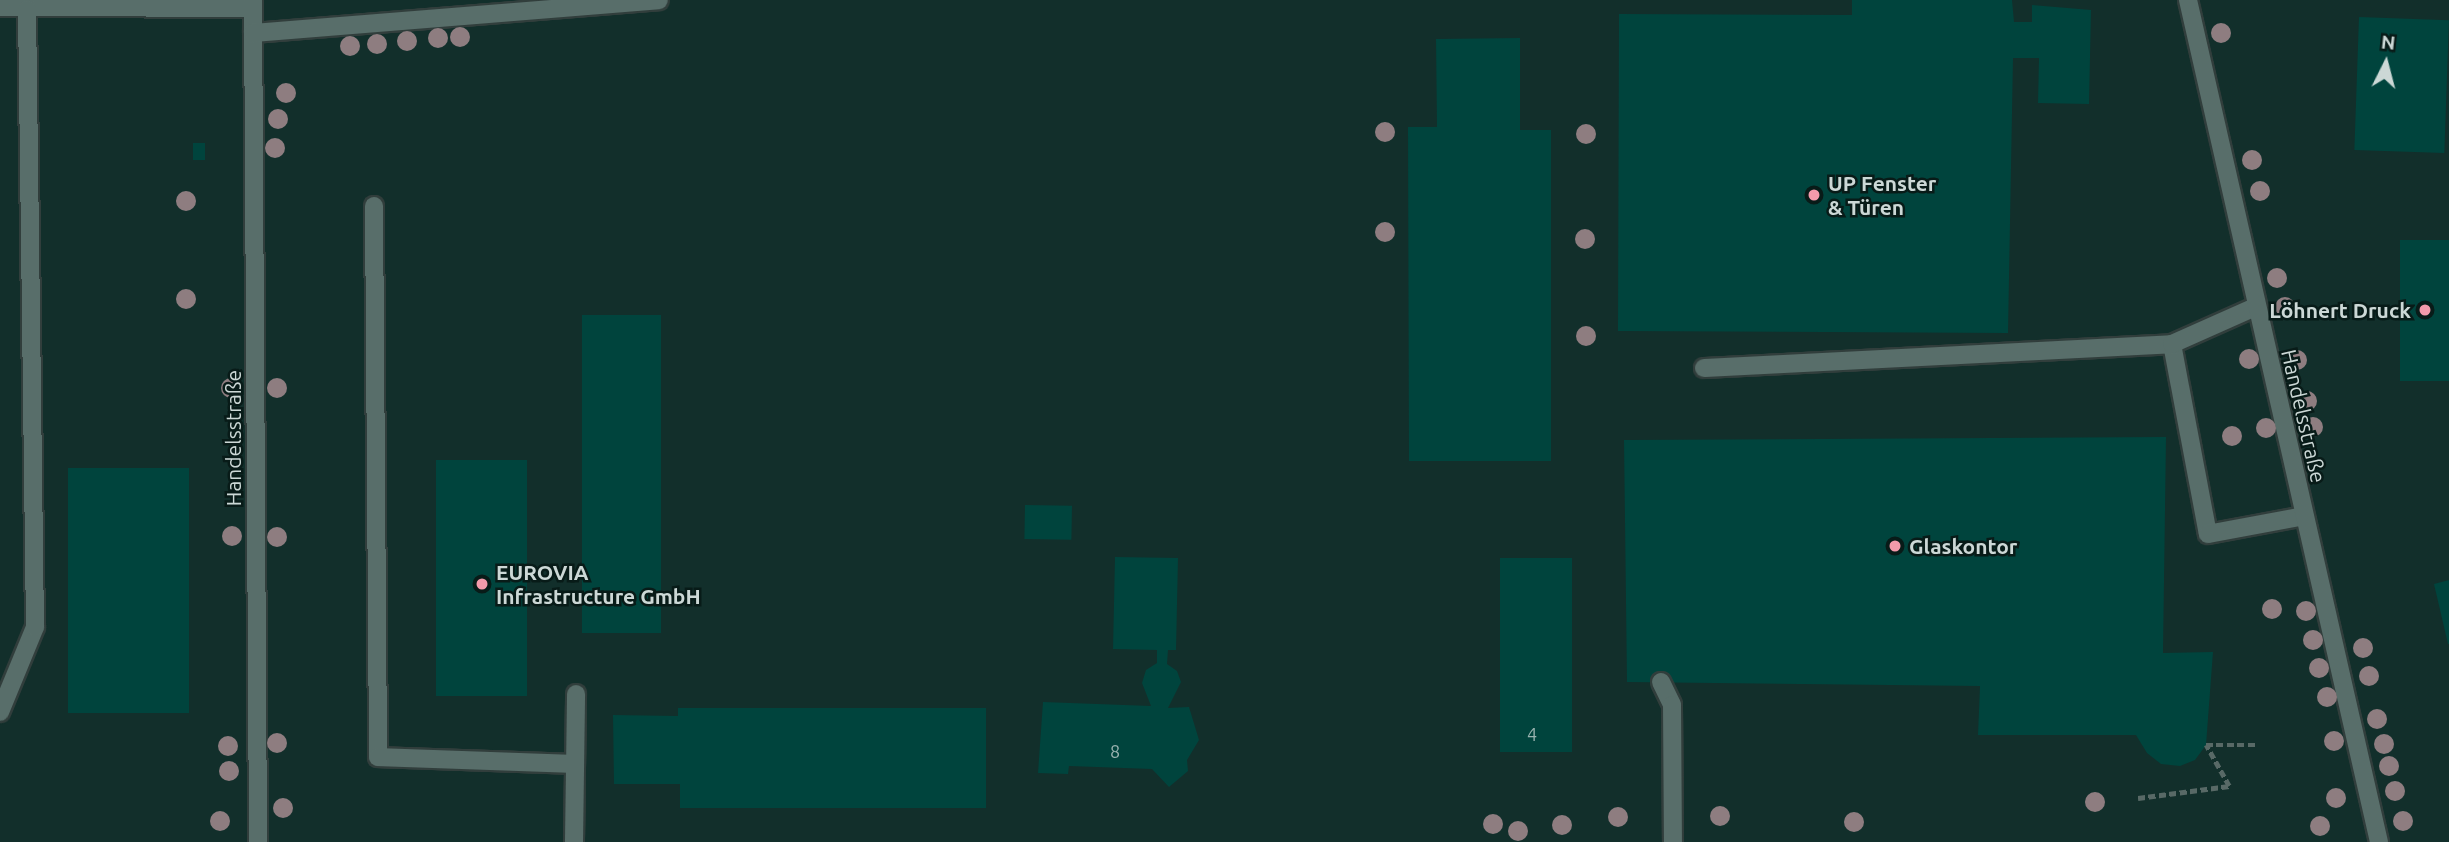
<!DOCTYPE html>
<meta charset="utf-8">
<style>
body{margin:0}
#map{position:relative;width:2449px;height:842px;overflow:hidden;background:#112522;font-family:Ubuntu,sans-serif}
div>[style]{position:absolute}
.built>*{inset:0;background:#122f2b;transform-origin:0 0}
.building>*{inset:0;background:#00443d;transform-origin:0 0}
.path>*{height:4.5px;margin-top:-2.25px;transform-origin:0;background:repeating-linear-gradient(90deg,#586966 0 7px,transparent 0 10.5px)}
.roads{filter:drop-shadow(2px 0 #313e3c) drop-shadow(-2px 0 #313e3c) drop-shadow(0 2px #313e3c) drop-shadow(0 -2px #313e3c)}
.service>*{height:18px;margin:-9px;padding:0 9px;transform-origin:9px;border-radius:9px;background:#586e6a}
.minor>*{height:18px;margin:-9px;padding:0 9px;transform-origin:9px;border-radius:9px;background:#586e6a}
.trees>*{width:20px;height:20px;margin:-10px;border-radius:50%;background:#8e7d80}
.dots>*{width:19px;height:19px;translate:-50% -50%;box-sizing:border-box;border:4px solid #081b18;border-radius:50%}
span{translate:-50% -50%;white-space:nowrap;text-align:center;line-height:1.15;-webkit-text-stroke:5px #081b18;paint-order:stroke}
.number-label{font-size:18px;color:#99b3b0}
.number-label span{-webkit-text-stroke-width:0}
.poi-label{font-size:21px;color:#ccd8d6;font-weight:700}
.left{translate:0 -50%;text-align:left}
.right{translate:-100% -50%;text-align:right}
.street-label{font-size:21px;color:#ccd8d6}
.north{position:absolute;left:2351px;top:28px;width:70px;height:70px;-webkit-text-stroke:5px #081b18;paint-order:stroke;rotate:6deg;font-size:19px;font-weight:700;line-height:28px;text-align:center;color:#ccd8d6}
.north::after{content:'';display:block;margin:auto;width:24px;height:32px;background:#ccd8d6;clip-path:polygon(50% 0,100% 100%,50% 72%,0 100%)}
</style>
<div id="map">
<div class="built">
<div style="left:0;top:0;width:2449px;height:842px"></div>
</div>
<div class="building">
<div style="clip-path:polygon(1852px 0,2012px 0,2014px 22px,2032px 22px,2032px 5px,2091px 10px,2089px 104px,2038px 103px,2039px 58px,2013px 58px,2008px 333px,1618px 331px,1619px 14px,1852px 15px)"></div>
<div style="left:2359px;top:17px;width:90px;height:133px;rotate:2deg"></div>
<div style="clip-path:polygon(1520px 38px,1520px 130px,1551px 130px,1551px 461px,1409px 461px,1408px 127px,1437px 127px,1436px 39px)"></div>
<div style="left:193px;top:143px;width:12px;height:17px"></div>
<div style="left:2400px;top:240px;width:49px;height:141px"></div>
<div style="left:661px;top:315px;width:318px;height:79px;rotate:90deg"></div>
<div style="clip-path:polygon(2166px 437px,2163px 653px,2213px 652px,2206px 745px,2195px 760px,2180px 766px,2161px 764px,2147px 753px,2136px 735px,1978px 735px,1980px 686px,1627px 682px,1624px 440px)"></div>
<div style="left:527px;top:460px;width:236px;height:91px;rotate:90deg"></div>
<div style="left:68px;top:468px;width:121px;height:245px"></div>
<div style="left:1025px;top:505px;width:47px;height:34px;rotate:1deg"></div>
<div style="clip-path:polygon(1115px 557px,1178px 558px,1176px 650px,1168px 650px,1167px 664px,1177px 671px,1181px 682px,1168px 708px,1189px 707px,1199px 740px,1187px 760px,1188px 771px,1169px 787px,1152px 769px,1069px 766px,1068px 774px,1038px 773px,1043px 702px,1151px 706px,1142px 683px,1146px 670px,1157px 663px,1157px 650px,1113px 649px)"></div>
<div style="left:1500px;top:558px;width:72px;height:194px"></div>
<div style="clip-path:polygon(2449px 580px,2449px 644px,2448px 644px,2434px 584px)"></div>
<div style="clip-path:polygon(678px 708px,986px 708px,986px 808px,680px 808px,680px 784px,614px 784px,613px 715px,678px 716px)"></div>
</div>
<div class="path">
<div style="left:2206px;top:745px;width:50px"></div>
<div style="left:2138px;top:798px;width:92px;rotate:-7.5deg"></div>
<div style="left:2229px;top:786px;width:47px;rotate:-119.3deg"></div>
</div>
<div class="roads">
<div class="service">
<div style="left:0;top:7px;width:253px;rotate:0.2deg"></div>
<div style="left:374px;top:206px;width:551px;rotate:89.58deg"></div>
<div style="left:378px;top:757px;width:196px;rotate:2deg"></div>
<div style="left:2172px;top:344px;width:193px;rotate:79.3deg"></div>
<div style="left:2208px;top:534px;width:98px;rotate:-10.6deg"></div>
<div style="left:1704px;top:368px;width:469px;rotate:-2.9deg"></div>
<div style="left:2172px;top:344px;width:91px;rotate:-24deg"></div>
<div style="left:1661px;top:682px;width:25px;rotate:64deg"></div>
<div style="left:1672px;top:705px;width:137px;rotate:89.6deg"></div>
<div style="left:0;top:712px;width:92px;rotate:-67.6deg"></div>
<div style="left:35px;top:627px;width:618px;rotate:-90.74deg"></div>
<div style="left:574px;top:842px;width:148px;rotate:-89.2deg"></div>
</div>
<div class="minor">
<div style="left:253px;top:0;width:842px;rotate:89.66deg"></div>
<div style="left:2188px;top:0;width:863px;rotate:77.22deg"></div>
<div style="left:253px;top:33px;width:407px;rotate:-4.6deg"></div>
</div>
</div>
<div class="trees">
<div style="left:2221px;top:33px"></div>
<div style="left:460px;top:37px"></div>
<div style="left:438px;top:38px"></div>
<div style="left:407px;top:41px"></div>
<div style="left:377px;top:44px"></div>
<div style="left:350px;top:46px"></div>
<div style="left:286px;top:93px"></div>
<div style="left:278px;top:119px"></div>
<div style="left:1385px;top:132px"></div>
<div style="left:1586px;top:134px"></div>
<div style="left:275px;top:148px"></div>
<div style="left:2252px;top:160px"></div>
<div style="left:2260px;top:191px"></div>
<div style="left:186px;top:201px"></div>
<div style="left:1385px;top:232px"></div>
<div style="left:1585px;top:239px"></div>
<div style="left:2277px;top:278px"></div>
<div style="left:186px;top:299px"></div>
<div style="left:2285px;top:307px"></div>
<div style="left:1586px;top:336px"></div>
<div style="left:2249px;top:359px"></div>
<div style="left:2297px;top:360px"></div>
<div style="left:231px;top:388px"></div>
<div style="left:277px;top:388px"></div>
<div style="left:2307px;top:401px"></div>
<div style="left:2313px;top:427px"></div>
<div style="left:2266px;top:428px"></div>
<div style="left:2232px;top:436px"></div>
<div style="left:232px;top:536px"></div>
<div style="left:277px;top:537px"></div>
<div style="left:2272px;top:609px"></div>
<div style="left:2306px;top:611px"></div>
<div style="left:2313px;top:640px"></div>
<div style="left:2363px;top:648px"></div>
<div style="left:2319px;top:668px"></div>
<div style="left:2369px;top:676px"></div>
<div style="left:2327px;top:697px"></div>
<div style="left:2377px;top:719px"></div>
<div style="left:2334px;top:741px"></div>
<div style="left:277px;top:743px"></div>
<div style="left:2384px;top:744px"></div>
<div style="left:228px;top:746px"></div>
<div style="left:2389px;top:766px"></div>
<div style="left:229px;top:771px"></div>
<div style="left:2395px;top:791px"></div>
<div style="left:2336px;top:798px"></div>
<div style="left:2095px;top:802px"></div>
<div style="left:283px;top:808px"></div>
<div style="left:1720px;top:816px"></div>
<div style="left:1618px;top:817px"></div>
<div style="left:220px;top:821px"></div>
<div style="left:2403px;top:821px"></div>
<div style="left:1854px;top:822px"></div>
<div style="left:1493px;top:824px"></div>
<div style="left:1562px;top:825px"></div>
<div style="left:2320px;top:826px"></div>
<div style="left:1518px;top:831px"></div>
</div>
<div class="dots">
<div style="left:1814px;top:195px;background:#f39aab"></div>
<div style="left:2425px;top:310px;background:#f39aab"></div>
<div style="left:1895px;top:546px;background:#f39aab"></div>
<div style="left:482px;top:584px;background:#f39aab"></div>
</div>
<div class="number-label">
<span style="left:1532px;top:734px">4</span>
<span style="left:1115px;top:751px">8</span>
</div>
<div class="poi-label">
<span class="left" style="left:1828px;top:195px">UP Fenster<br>&amp; Türen</span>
<span class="right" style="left:2411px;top:310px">Löhnert Druck</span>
<span class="left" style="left:1909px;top:546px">Glaskontor</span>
<span class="left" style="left:496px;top:584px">EUROVIA<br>Infrastructure GmbH</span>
</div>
<div class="street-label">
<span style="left:2304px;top:416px;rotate:77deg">Handelsstraße</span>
<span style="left:233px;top:438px;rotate:-90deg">Handelsstraße</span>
</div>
<div class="north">N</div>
</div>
